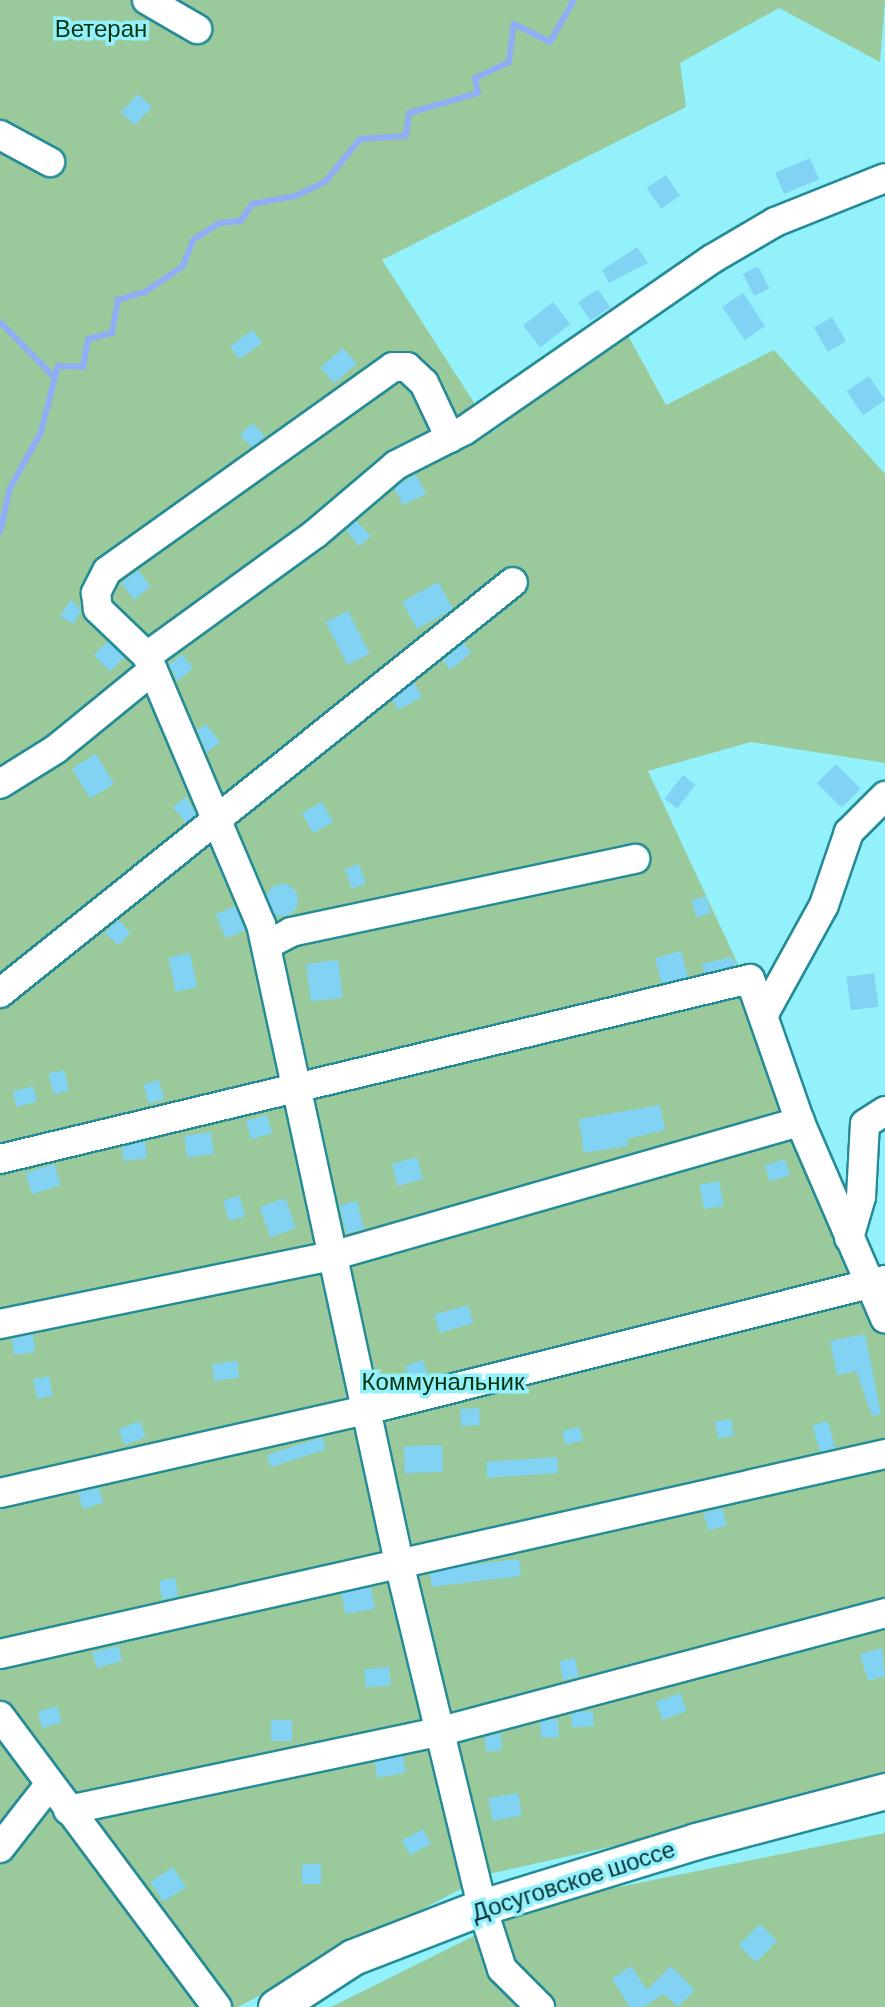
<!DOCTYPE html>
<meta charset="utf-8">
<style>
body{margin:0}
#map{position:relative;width:885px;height:2007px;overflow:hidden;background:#93f1fc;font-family:Barlow,sans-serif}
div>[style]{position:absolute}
.green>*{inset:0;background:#9aca9b}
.stream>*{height:6px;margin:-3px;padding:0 3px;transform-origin:3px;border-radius:3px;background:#8eaef5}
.building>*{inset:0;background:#82d3f3;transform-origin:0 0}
.round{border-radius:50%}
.roads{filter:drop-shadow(2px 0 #258c97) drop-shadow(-2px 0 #258c97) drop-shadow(0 2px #258c97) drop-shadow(0 -2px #258c97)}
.minor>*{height:28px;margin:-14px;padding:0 14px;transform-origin:14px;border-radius:14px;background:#fff}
.major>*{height:35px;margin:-17.5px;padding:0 17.5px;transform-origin:17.5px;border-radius:17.5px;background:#fff}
span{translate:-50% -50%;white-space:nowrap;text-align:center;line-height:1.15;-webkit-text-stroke:7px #93f1fc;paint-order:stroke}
.park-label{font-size:24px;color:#04340b}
.street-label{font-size:24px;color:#083337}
</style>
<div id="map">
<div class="green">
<div style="clip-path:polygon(0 0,885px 0,880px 62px,779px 8px,680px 63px,686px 107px,382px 260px,493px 432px,625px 330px,666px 405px,774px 350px,885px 474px,885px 763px,751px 742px,648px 771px,885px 1280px,885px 1785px,489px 1874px,238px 2007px,0 2007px)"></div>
<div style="clip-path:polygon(885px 1833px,885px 2007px,331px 2007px,540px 1903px)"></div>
</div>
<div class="stream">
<div style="left:0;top:322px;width:78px;rotate:45.5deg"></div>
<div style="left:0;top:532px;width:45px;rotate:-77.2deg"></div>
<div style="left:10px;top:488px;width:64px;rotate:-61deg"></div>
<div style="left:41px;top:432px;width:68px;rotate:-75.6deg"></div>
<div style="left:58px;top:366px;width:25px;rotate:2deg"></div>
<div style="left:83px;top:367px;width:28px;rotate:-80deg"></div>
<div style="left:88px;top:339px;width:25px;rotate:-14deg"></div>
<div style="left:112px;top:333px;width:34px;rotate:-80deg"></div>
<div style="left:118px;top:300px;width:28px;rotate:-17deg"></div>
<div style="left:145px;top:292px;width:46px;rotate:-34.4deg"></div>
<div style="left:183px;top:266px;width:28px;rotate:-69deg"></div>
<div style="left:193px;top:240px;width:31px;rotate:-33deg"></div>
<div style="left:219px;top:223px;width:22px;rotate:-5deg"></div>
<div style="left:241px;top:221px;width:20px;rotate:-57deg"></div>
<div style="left:252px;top:204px;width:44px;rotate:-10.5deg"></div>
<div style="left:295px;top:196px;width:33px;rotate:-25deg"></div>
<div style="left:325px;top:182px;width:55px;rotate:-50.9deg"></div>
<div style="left:360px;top:139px;width:46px;rotate:-3.7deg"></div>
<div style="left:406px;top:136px;width:23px;rotate:-83deg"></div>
<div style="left:409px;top:113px;width:72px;rotate:-16.2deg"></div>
<div style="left:478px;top:93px;width:15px;rotate:-101deg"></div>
<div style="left:475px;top:78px;width:38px;rotate:-25deg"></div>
<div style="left:509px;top:62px;width:38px;rotate:-83deg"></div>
<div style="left:514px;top:24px;width:40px;rotate:26.6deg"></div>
<div style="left:550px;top:42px;width:48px;rotate:-60.3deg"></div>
</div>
<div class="building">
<div style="left:138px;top:94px;width:19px;height:25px;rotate:43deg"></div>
<div style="left:810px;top:158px;width:23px;height:38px;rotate:67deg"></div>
<div style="left:666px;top:175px;width:25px;height:23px;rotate:56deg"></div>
<div style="clip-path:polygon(637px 247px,648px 263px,609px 283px,602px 270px)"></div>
<div style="left:758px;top:266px;width:25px;height:17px;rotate:63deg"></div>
<div style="left:598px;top:289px;width:22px;height:24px;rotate:56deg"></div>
<div style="left:743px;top:293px;width:40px;height:25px;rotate:56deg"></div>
<div style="left:553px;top:302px;width:28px;height:38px;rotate:52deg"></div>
<div style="left:832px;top:317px;width:28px;height:21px;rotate:60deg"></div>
<div style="left:253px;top:330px;width:16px;height:28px;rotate:55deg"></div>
<div style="left:343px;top:348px;width:21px;height:30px;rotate:49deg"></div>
<div style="left:869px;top:376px;width:29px;height:27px;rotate:56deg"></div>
<div style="left:252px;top:423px;width:18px;height:17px;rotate:45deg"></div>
<div style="clip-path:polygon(416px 474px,426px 494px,403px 505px,394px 488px)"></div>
<div style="clip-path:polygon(356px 521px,371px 536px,359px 546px,346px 530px)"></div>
<div style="left:138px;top:570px;width:21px;height:21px;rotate:53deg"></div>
<div style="left:438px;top:582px;width:31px;height:41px;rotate:61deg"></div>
<div style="clip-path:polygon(71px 599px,81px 611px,73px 624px,60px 616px)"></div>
<div style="left:348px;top:611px;width:48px;height:25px;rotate:63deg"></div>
<div style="left:108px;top:641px;width:23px;height:20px;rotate:45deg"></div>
<div style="left:463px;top:643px;width:12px;height:27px;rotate:48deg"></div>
<div style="clip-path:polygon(182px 654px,193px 668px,178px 681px,169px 665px)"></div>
<div style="clip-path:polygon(414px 682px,422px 697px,398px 710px,393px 700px)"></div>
<div style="clip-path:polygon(206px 724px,220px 742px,206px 753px,197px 730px)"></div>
<div style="left:96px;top:754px;width:35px;height:28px;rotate:59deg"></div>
<div style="left:836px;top:764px;width:35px;height:27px;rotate:45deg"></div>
<div style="left:683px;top:775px;width:16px;height:30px;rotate:38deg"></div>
<div style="clip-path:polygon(186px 797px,196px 814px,186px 823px,173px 807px)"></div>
<div style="left:322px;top:802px;width:23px;height:23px;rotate:61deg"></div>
<div style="left:359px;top:864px;width:21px;height:15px;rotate:71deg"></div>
<div class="round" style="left:266px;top:884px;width:32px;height:32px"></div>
<div style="left:706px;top:896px;width:18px;height:15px;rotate:74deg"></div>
<div style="left:235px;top:906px;width:26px;height:21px;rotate:67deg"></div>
<div style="left:118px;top:920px;width:18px;height:18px;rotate:45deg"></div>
<div style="left:681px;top:951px;width:27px;height:27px;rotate:75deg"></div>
<div style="left:190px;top:953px;width:35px;height:22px;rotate:78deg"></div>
<div style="clip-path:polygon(731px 957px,738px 965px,704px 973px,702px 964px)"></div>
<div style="left:338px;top:960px;width:38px;height:32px;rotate:83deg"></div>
<div style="left:874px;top:973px;width:34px;height:28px;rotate:82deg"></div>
<div style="left:64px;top:1070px;width:21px;height:16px;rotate:76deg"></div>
<div style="left:159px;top:1080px;width:20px;height:16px;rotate:75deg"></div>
<div style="left:33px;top:1086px;width:16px;height:21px;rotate:75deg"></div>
<div style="clip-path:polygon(660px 1105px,665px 1130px,627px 1139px,628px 1146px,584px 1153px,579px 1119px)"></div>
<div style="left:267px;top:1115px;width:19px;height:22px;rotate:74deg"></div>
<div style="left:211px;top:1132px;width:22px;height:27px;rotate:82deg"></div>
<div style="clip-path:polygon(145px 1141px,147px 1158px,124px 1161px,122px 1147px)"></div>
<div style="left:417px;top:1157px;width:23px;height:26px;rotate:75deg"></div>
<div style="left:785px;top:1159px;width:17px;height:21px;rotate:73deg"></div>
<div style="left:54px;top:1164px;width:22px;height:30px;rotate:72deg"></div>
<div style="left:719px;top:1181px;width:25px;height:20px;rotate:79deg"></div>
<div style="left:240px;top:1196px;width:21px;height:17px;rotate:76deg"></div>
<div style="left:285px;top:1198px;width:32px;height:27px;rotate:70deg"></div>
<div style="left:357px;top:1201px;width:29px;height:18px;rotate:76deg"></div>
<div style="left:468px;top:1305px;width:19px;height:35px;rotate:74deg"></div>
<div style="clip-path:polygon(33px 1334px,35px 1352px,14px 1355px,12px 1339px)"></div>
<div style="clip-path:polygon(865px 1334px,881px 1414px,872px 1416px,856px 1371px,837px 1375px,830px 1341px)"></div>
<div style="left:423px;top:1360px;width:18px;height:19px;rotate:71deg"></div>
<div style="left:237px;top:1361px;width:17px;height:25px;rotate:83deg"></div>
<div style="left:49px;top:1376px;width:20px;height:16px;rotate:79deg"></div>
<div style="left:479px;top:1408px;width:17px;height:19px;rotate:87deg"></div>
<div style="left:731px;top:1419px;width:17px;height:16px;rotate:80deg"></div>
<div style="left:140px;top:1421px;width:17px;height:23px;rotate:69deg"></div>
<div style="left:828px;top:1421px;width:28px;height:16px;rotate:75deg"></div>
<div style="left:580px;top:1427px;width:14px;height:18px;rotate:78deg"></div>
<div style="left:322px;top:1437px;width:13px;height:58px;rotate:72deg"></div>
<div style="left:442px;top:1445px;width:27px;height:38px;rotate:88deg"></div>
<div style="left:557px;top:1457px;width:16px;height:71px;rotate:86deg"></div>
<div style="clip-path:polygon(99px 1488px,103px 1503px,83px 1509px,78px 1492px)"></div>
<div style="left:722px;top:1508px;width:18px;height:19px;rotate:74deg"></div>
<div style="left:519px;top:1559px;width:17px;height:90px;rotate:83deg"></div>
<div style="left:175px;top:1578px;width:19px;height:16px;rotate:81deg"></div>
<div style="left:371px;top:1587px;width:22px;height:30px;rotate:80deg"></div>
<div style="clip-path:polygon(119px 1646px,122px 1661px,97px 1668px,92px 1652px)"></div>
<div style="clip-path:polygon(882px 1648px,885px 1676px,868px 1681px,860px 1654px)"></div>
<div style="left:575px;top:1658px;width:19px;height:16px;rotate:78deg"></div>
<div style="left:389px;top:1667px;width:18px;height:25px;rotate:84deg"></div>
<div style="left:680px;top:1693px;width:19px;height:26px;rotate:69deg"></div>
<div style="left:57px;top:1706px;width:17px;height:20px;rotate:73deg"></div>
<div style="left:593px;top:1711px;width:15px;height:22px;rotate:86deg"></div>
<div style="left:558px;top:1719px;width:18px;height:18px;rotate:87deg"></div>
<div style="left:292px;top:1720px;width:21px;height:21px;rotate:90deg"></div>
<div style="clip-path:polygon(501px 1733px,502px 1750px,486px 1752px,485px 1737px)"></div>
<div style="left:403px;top:1756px;width:17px;height:29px;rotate:80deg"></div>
<div style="left:518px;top:1793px;width:23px;height:30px;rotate:80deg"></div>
<div style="left:423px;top:1829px;width:17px;height:24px;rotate:62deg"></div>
<div style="left:302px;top:1864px;width:19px;height:20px"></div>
<div style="left:173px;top:1867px;width:24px;height:27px;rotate:57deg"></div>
<div style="left:760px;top:1924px;width:24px;height:30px;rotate:45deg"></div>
<div style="clip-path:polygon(631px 1966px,647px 1990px,671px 1966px,695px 1990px,678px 2007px,663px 1994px,644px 2007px,630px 2007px,612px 1979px)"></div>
</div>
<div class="roads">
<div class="minor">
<div style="left:147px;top:0;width:58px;rotate:30.1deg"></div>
<div style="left:0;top:135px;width:57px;rotate:28.4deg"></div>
<div style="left:450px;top:438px;width:61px;rotate:-115.3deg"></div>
<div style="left:424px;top:383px;width:23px;rotate:-137deg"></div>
<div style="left:407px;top:367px;width:14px;rotate:180deg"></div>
<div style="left:393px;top:367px;width:351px;rotate:144.5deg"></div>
<div style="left:107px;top:571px;width:25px;rotate:117deg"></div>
<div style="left:96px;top:593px;width:16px;rotate:83deg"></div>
<div style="left:98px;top:609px;width:68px;rotate:43.8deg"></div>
<div style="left:147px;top:656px;width:291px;rotate:67deg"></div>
<div style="left:261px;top:924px;width:658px;rotate:77.8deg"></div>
<div style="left:400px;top:1567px;width:350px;rotate:76.4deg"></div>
<div style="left:482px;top:1907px;width:65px;rotate:72.1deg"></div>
<div style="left:502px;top:1969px;width:54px;rotate:45deg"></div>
<div style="left:147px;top:656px;width:208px;rotate:-36deg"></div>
<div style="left:315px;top:534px;width:106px;rotate:-40.4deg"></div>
<div style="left:396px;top:465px;width:77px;rotate:-26.9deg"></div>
<div style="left:465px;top:430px;width:300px;rotate:-34.7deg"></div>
<div style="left:712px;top:259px;width:73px;rotate:-30.4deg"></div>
<div style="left:775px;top:222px;width:118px;rotate:-21.8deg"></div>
<div style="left:0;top:784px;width:66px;rotate:-32deg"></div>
<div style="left:56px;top:749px;width:125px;rotate:-39.2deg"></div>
<div style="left:267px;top:945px;width:27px;rotate:-28deg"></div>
<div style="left:291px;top:932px;width:352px;rotate:-12deg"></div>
<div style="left:750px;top:979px;width:151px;rotate:70.7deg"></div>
<div style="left:800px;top:1122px;width:214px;rotate:66.6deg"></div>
<div style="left:0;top:993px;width:657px;rotate:-38.7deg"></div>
<div style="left:758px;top:998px;width:16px;rotate:63deg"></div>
<div style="left:765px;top:1012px;width:122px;rotate:-61.1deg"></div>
<div style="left:824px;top:905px;width:77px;rotate:-71.1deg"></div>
<div style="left:849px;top:832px;width:51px;rotate:-45deg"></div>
<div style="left:0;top:1159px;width:771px;rotate:-13.5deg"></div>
<div style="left:849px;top:1238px;width:43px;rotate:-73.7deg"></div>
<div style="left:861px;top:1197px;width:73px;rotate:-86.9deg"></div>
<div style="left:865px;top:1124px;width:24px;rotate:-33deg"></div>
<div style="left:0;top:1324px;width:342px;rotate:-11.6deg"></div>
<div style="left:335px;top:1255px;width:484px;rotate:-16deg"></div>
<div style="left:0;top:1493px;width:379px;rotate:-12.8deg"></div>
<div style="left:370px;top:1409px;width:531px;rotate:-14.06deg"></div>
<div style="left:0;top:1654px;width:907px;rotate:-12.73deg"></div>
<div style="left:0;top:1716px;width:363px;rotate:53.3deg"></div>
<div style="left:68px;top:1810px;width:378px;rotate:-11.9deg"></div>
<div style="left:438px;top:1732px;width:463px;rotate:-14.9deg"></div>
<div style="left:0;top:1848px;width:80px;rotate:-52.1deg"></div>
</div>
<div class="major">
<div style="left:276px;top:2007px;width:92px;rotate:-33deg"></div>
<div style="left:353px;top:1957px;width:138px;rotate:-21.2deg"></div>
<div style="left:482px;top:1907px;width:224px;rotate:-17.1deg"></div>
<div style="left:696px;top:1841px;width:196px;rotate:-14.8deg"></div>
</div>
</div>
<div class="park-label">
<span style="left:101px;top:28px">Ветеран</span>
<span style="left:443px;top:1381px">Коммунальник</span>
</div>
<div class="street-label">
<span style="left:573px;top:1880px;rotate:-18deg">Досуговское шоссе</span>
</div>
</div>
